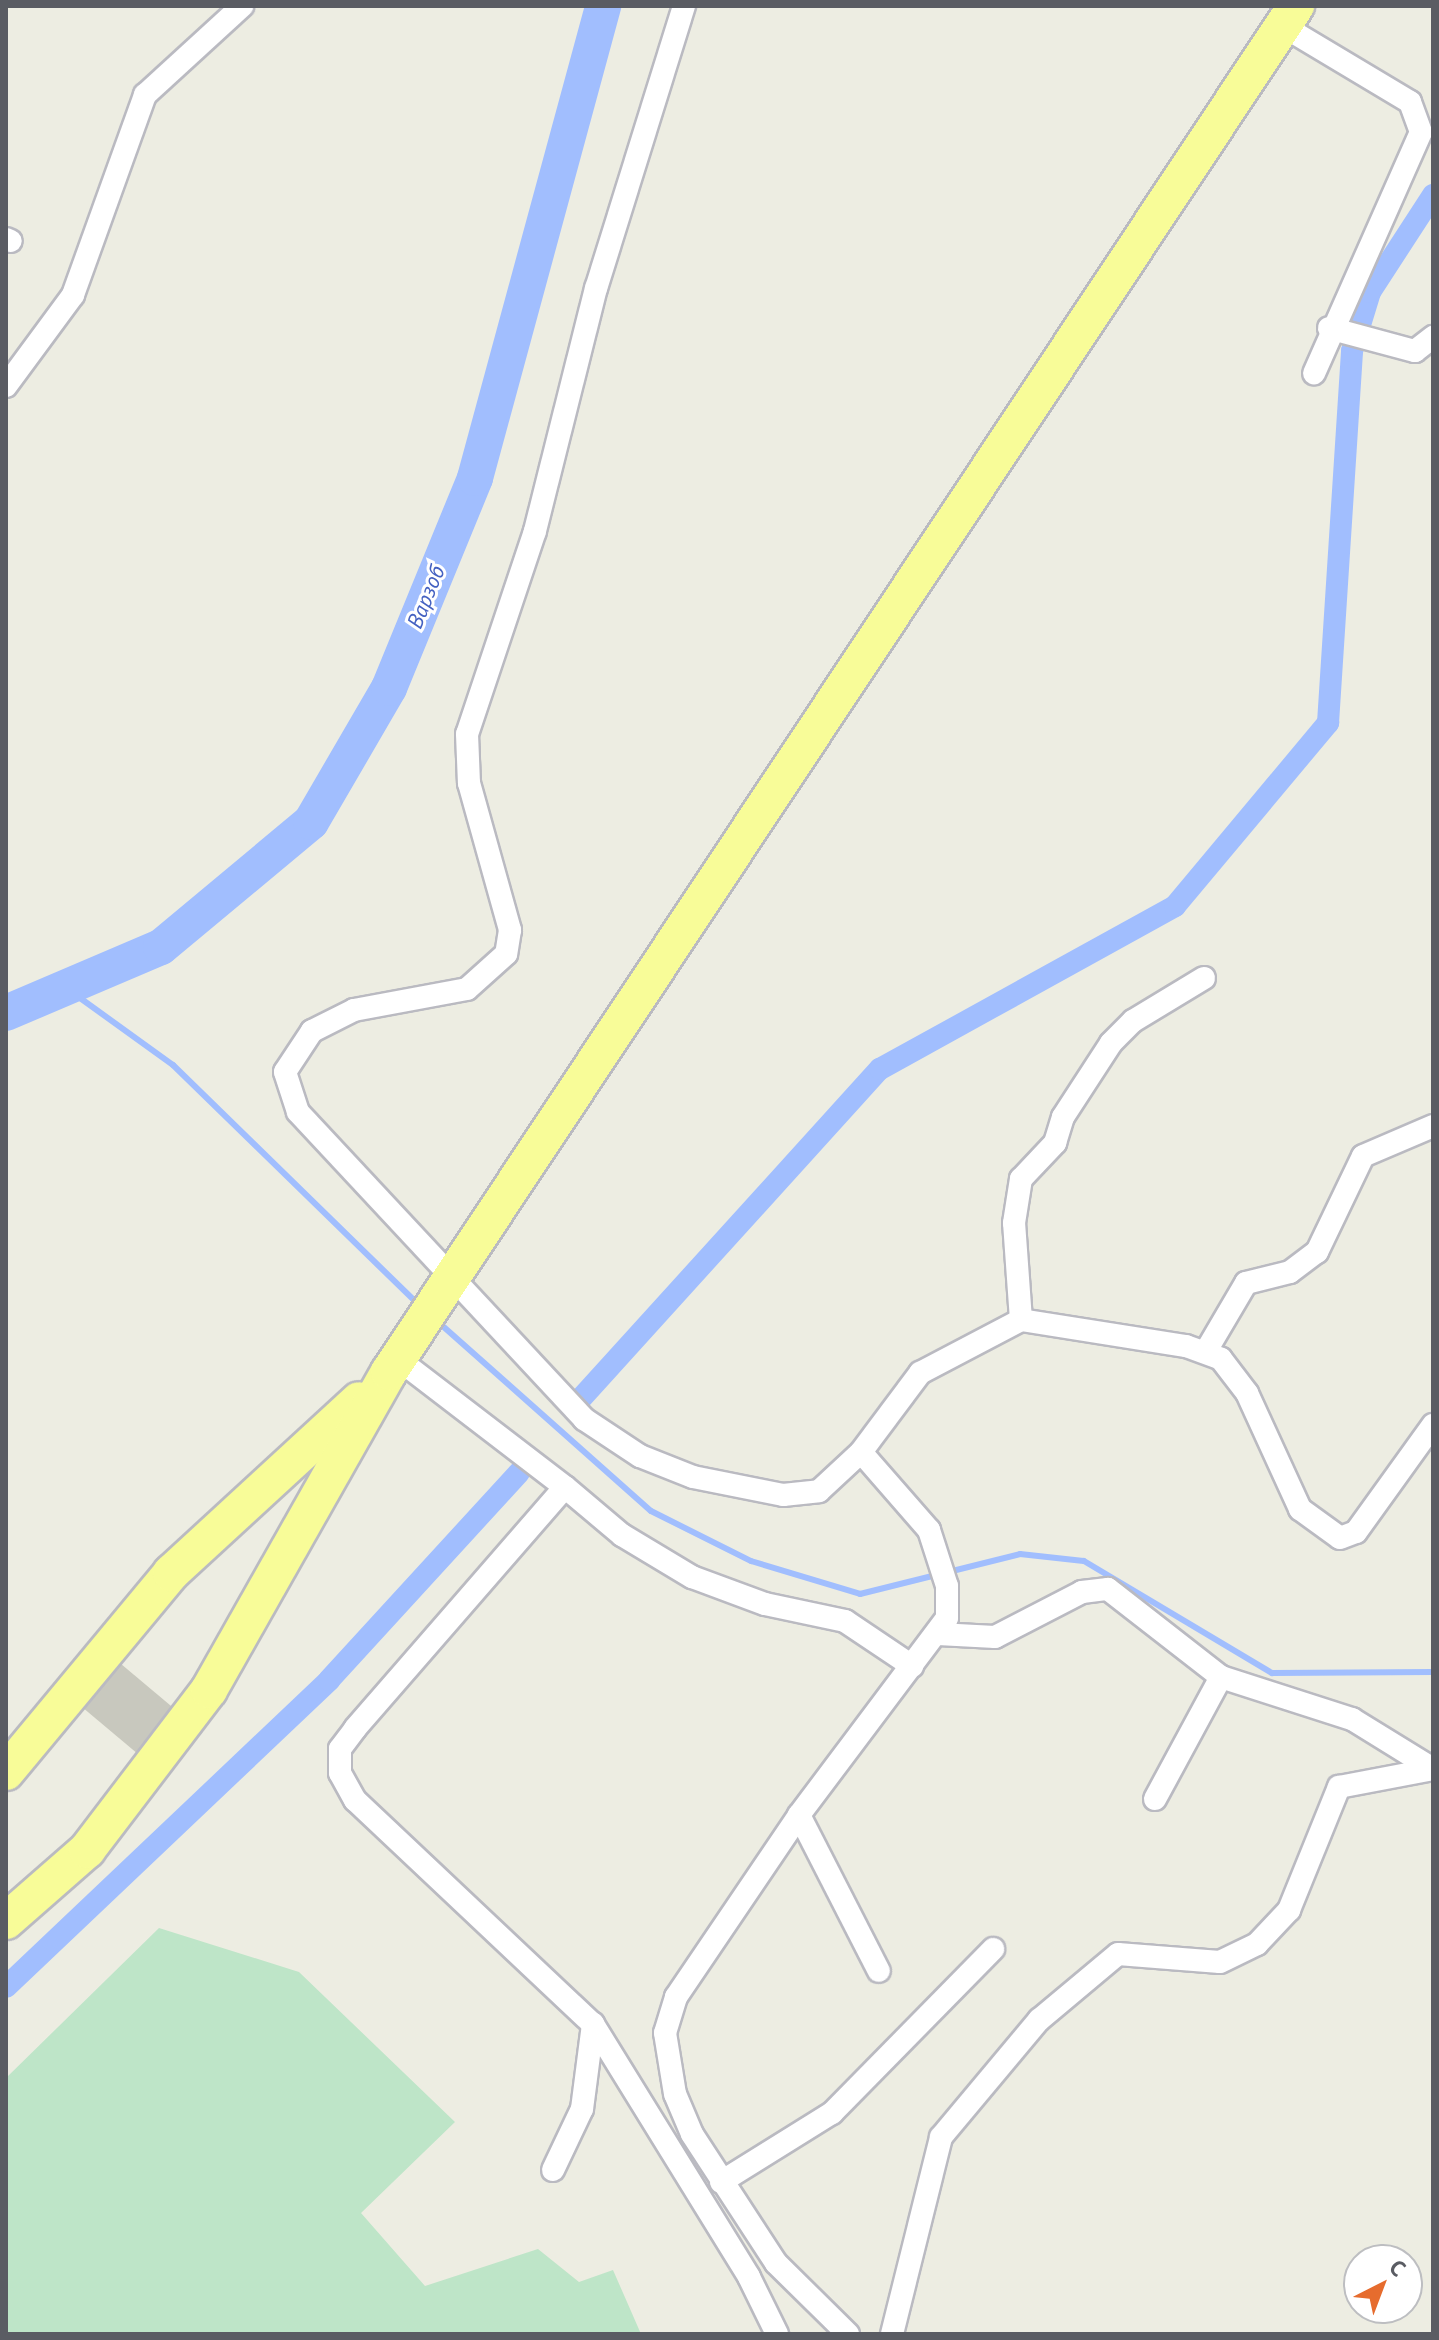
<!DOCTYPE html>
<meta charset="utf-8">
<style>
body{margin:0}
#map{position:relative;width:1439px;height:2340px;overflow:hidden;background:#edede2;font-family:"PT Sans",sans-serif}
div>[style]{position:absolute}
.green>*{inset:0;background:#bee5c8}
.stream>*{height:6px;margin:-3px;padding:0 3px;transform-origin:3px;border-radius:3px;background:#a1befe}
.canal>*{height:22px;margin:-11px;padding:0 11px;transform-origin:11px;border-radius:11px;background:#a1befe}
.river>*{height:36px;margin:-18px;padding:0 18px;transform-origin:18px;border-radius:18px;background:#a1befe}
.building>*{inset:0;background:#c8c8be;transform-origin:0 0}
.roads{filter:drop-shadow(2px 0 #babac1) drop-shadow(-2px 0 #babac1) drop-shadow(0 2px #babac1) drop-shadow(0 -2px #babac1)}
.minor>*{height:22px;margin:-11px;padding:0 11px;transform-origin:11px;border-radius:11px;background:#fff}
.trunk>*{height:36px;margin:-18px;padding:0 18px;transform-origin:18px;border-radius:18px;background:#f8fc98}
span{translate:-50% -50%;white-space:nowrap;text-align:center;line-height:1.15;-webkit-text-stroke:6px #fff;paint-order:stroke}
.water-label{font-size:22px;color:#4461c1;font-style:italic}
.frame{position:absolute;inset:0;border:8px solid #5a5c63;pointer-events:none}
.north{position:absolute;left:1343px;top:2244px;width:80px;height:80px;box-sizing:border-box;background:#fff;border:2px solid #bdbec1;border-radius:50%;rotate:42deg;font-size:22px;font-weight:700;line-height:32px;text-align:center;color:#5a5c63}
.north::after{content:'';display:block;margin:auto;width:28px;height:36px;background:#e66c2e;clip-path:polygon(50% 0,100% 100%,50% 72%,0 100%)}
</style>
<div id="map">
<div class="green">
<div style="clip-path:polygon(159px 1928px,299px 1972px,455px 2122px,361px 2213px,425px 2286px,538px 2249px,579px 2282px,613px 2270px,641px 2334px,6px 2334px,6px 2078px)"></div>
</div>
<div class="stream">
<div style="left:62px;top:985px;width:137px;rotate:35.8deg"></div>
<div style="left:173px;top:1065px;width:345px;rotate:44.3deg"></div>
<div style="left:437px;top:1321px;width:286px;rotate:41.6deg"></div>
<div style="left:651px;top:1511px;width:112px;rotate:26.6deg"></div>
<div style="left:751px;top:1561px;width:114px;rotate:16.8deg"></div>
<div style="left:860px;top:1594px;width:165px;rotate:-14deg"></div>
<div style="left:1020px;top:1554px;width:64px;rotate:6.2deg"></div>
<div style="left:1084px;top:1561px;width:219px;rotate:30.8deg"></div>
<div style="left:1272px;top:1673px;width:161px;rotate:-0.4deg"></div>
</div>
<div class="canal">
<div style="left:575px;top:1405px;width:454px;rotate:-47.8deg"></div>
<div style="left:880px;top:1069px;width:337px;rotate:-28.9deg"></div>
<div style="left:1175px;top:906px;width:239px;rotate:-50.1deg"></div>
<div style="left:1328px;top:723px;width:373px;rotate:-86.3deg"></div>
<div style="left:1352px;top:351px;width:62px;rotate:-73deg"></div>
<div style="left:1370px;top:292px;width:116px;rotate:-57deg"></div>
<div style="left:6px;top:1987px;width:446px;rotate:-43.5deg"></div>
<div style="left:329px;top:1680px;width:281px;rotate:-47.5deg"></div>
</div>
<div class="river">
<div style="left:6px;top:1013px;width:168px;rotate:-23.1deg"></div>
<div style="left:161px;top:947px;width:195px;rotate:-39.8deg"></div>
<div style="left:311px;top:822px;width:155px;rotate:-59.8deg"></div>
<div style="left:389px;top:688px;width:227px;rotate:-67.7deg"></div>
<div style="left:475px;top:478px;width:489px;rotate:-74.8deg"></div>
</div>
<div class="building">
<div style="left:102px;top:1648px;width:131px;height:58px;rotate:40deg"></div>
</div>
<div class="roads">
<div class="minor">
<div style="left:684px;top:6px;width:295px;rotate:107.3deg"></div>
<div style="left:596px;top:288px;width:251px;rotate:104.1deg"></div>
<div style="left:535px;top:531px;width:214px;rotate:108.5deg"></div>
<div style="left:467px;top:734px;width:49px;rotate:87.7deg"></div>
<div style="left:469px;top:783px;width:153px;rotate:74.4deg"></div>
<div style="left:510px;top:930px;width:24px;rotate:99deg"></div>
<div style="left:506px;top:954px;width:52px;rotate:138.1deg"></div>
<div style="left:467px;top:989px;width:115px;rotate:169.5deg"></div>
<div style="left:354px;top:1010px;width:47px;rotate:153.4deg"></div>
<div style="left:312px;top:1031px;width:49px;rotate:123.4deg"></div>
<div style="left:285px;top:1072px;width:42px;rotate:72deg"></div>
<div style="left:298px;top:1112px;width:420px;rotate:47deg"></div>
<div style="left:584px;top:1419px;width:67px;rotate:33.5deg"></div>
<div style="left:640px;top:1456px;width:57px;rotate:21.6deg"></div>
<div style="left:693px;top:1477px;width:92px;rotate:11.3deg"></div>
<div style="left:783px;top:1495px;width:36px;rotate:-6deg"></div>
<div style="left:819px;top:1491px;width:57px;rotate:-42.9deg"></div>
<div style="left:861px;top:1452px;width:99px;rotate:-53.2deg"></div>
<div style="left:920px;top:1373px;width:114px;rotate:-27.7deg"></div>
<div style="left:1021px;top:1320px;width:167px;rotate:9deg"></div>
<div style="left:1186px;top:1346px;width:37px;rotate:20deg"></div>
<div style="left:1221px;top:1359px;width:43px;rotate:52.6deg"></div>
<div style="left:1247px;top:1393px;width:128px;rotate:65.4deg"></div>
<div style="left:1300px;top:1509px;width:49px;rotate:35.9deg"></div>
<div style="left:1340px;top:1538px;width:17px;rotate:-21deg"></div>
<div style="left:1356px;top:1532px;width:132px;rotate:-54.3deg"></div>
<div style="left:1283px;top:26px;width:148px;rotate:30.9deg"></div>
<div style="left:1410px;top:102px;width:32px;rotate:70deg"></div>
<div style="left:1421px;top:132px;width:264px;rotate:113.9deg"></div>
<div style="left:6px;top:239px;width:5px;rotate:22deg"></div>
<div style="left:1329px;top:328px;width:89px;rotate:15deg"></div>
<div style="left:1415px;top:351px;width:23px;rotate:-38deg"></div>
<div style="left:6px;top:386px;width:113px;rotate:-53.6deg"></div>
<div style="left:73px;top:295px;width:213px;rotate:-70.2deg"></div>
<div style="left:145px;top:95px;width:132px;rotate:-42.5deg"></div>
<div style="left:1021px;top:1320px;width:97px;rotate:-94.1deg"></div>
<div style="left:1014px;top:1223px;width:45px;rotate:-81deg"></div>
<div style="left:1021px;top:1179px;width:50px;rotate:-46.6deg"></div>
<div style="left:1055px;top:1143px;width:27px;rotate:-73deg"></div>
<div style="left:1063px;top:1117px;width:88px;rotate:-57deg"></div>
<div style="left:1111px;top:1043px;width:31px;rotate:-45deg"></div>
<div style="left:1133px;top:1021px;width:83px;rotate:-31.2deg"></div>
<div style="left:1206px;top:1351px;width:79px;rotate:-59.5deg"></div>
<div style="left:1246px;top:1283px;width:45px;rotate:-14deg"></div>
<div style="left:1290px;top:1272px;width:34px;rotate:-37deg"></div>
<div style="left:1317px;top:1252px;width:106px;rotate:-64.4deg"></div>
<div style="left:1363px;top:1156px;width:76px;rotate:-23.2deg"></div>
<div style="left:398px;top:1359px;width:210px;rotate:37.5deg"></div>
<div style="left:565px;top:1487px;width:320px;rotate:131deg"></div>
<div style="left:355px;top:1729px;width:25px;rotate:127deg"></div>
<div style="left:340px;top:1749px;width:24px;rotate:90deg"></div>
<div style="left:340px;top:1773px;width:31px;rotate:61deg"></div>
<div style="left:355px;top:1800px;width:327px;rotate:43.3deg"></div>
<div style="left:593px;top:2024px;width:297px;rotate:58.3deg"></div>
<div style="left:749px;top:2277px;width:64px;rotate:63.8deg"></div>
<div style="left:565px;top:1487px;width:75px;rotate:40.1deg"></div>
<div style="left:622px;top:1535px;width:82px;rotate:31deg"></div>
<div style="left:692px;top:1577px;width:78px;rotate:20.3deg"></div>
<div style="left:765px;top:1604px;width:82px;rotate:12deg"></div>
<div style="left:845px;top:1621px;width:81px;rotate:33.9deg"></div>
<div style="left:938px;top:1634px;width:57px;rotate:3deg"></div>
<div style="left:995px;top:1637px;width:98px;rotate:-27.3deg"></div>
<div style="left:1082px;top:1592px;width:26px;rotate:-7deg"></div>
<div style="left:1108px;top:1589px;width:143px;rotate:37.9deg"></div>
<div style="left:1221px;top:1677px;width:138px;rotate:17.8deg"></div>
<div style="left:1352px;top:1719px;width:95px;rotate:31.7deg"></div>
<div style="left:1155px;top:1799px;width:139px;rotate:-61.6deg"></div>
<div style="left:799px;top:1815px;width:175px;rotate:62.9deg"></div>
<div style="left:553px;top:2170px;width:68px;rotate:-64.6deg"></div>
<div style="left:582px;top:2109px;width:86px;rotate:-82.6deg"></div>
<div style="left:721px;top:2182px;width:131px;rotate:-31.9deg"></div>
<div style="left:832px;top:2113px;width:230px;rotate:-45.5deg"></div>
<div style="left:848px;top:2334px;width:101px;rotate:-135.4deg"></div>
<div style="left:776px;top:2263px;width:154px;rotate:-123.1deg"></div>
<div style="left:692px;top:2134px;width:43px;rotate:-113deg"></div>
<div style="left:675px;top:2094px;width:62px;rotate:-99.3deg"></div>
<div style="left:665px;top:2033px;width:38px;rotate:-73deg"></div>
<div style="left:676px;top:1997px;width:220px;rotate:-55.9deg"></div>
<div style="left:799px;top:1815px;width:246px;rotate:-53.1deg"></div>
<div style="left:947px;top:1618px;width:32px;rotate:-90deg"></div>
<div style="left:947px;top:1586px;width:59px;rotate:-107.8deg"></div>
<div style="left:929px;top:1530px;width:103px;rotate:-131.1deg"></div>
<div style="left:892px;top:2334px;width:203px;rotate:-76deg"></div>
<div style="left:941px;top:2137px;width:153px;rotate:-50.1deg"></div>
<div style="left:1039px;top:2020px;width:103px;rotate:-39.9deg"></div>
<div style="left:1118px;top:1954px;width:102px;rotate:4.5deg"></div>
<div style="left:1220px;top:1962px;width:41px;rotate:-25.9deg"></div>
<div style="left:1257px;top:1944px;width:47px;rotate:-46.7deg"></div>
<div style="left:1289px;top:1910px;width:133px;rotate:-67.9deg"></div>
<div style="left:1339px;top:1787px;width:96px;rotate:-10.8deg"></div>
</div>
<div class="trunk">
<div style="left:6px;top:1772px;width:259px;rotate:-50.3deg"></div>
<div style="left:171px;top:1573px;width:255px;rotate:-42.6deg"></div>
<div style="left:6px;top:1921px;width:108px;rotate:-41.2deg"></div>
<div style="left:87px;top:1850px;width:201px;rotate:-52.7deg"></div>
<div style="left:209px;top:1690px;width:365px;rotate:-60.5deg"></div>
<div style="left:389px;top:1372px;width:1640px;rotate:-56.42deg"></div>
</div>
</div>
<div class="water-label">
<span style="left:426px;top:597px;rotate:-68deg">Варзоб</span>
</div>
<div class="frame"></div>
<div class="north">С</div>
</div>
